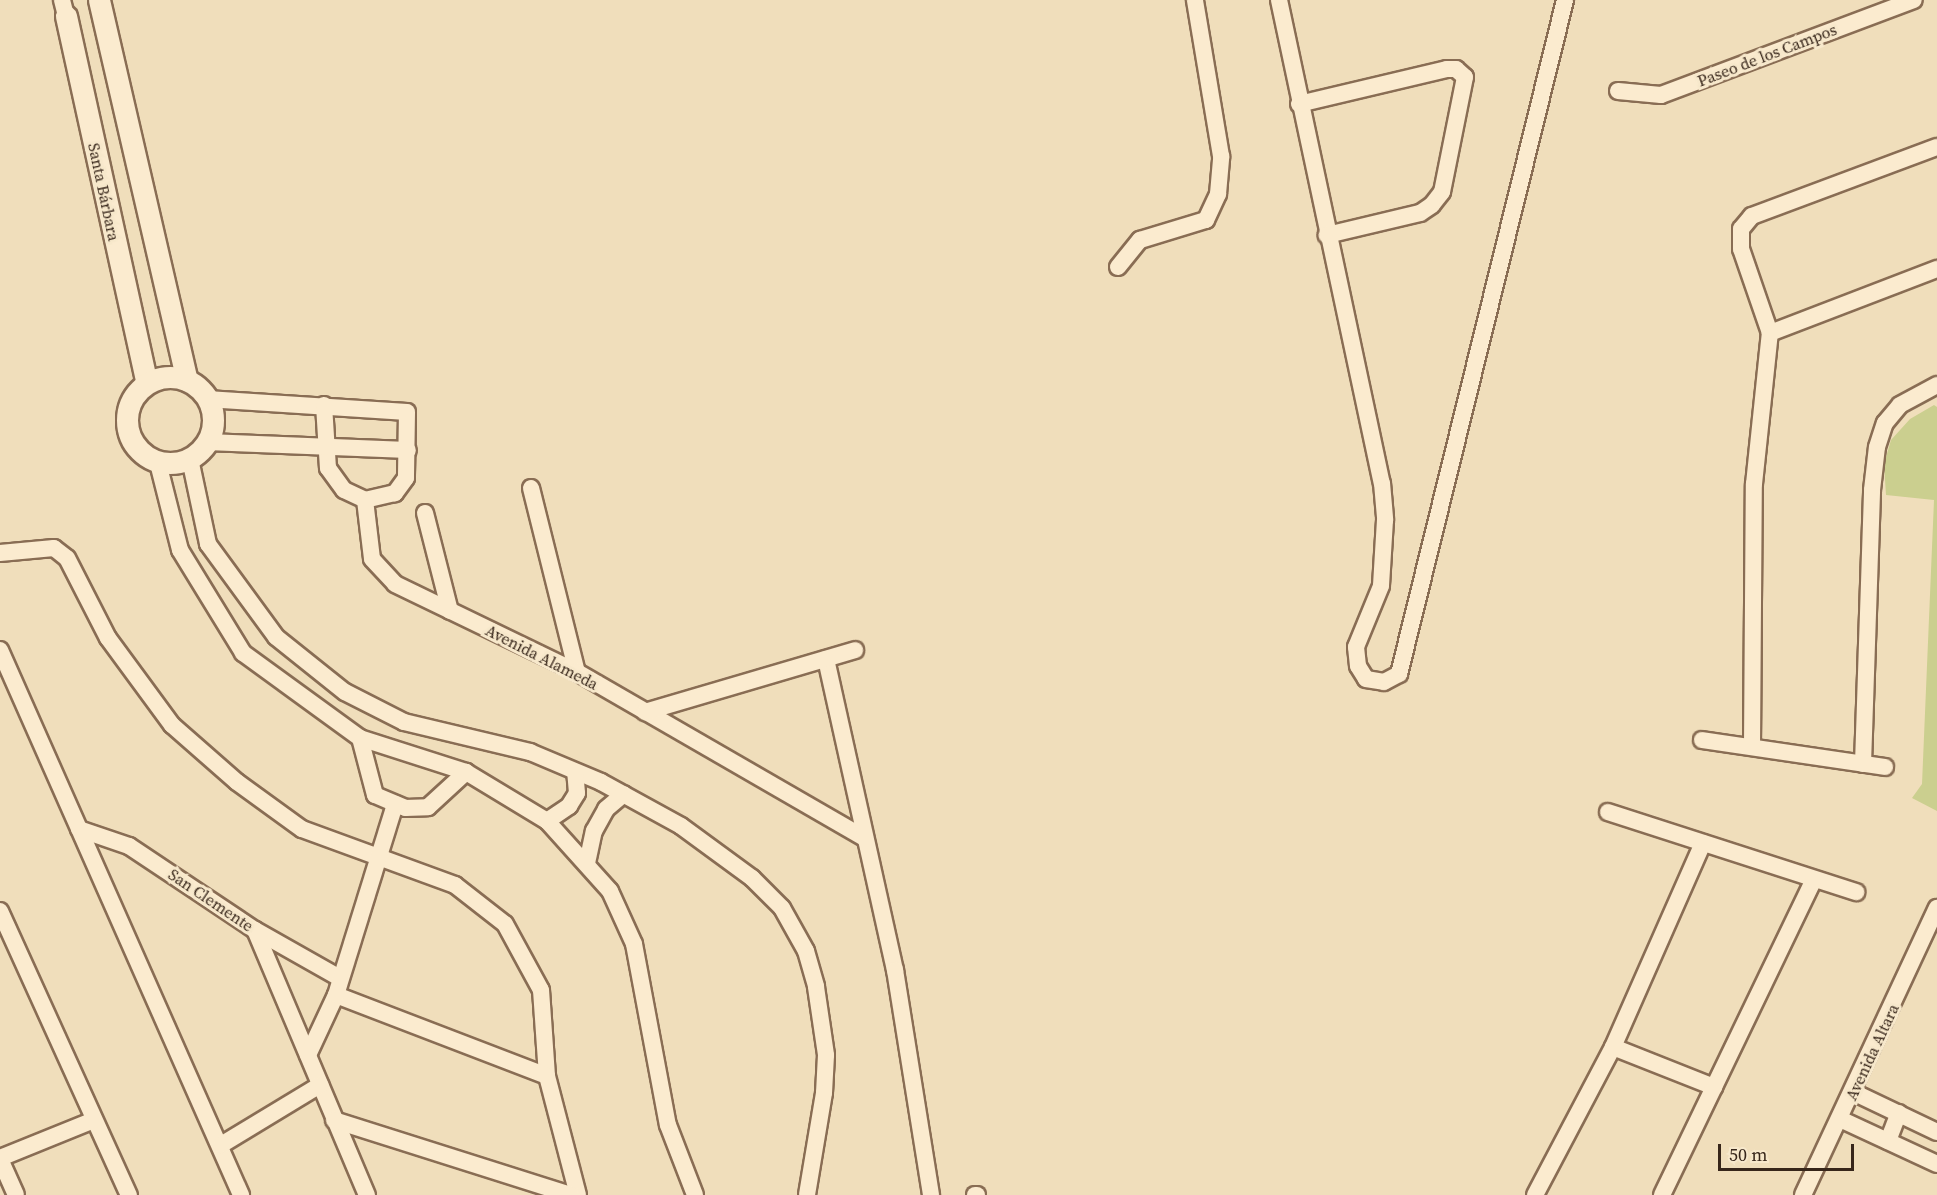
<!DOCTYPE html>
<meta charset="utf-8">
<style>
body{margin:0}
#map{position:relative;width:1937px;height:1195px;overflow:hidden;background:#f0debb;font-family:"Source Serif 4",serif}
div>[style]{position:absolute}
.green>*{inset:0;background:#cbcf8f}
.roads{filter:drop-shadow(2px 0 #896d54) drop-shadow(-2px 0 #896d54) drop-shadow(0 2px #896d54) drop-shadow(0 -2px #896d54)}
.minor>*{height:16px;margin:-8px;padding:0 8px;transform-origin:8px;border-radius:8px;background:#fbebcf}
.tertiary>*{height:21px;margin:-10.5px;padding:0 10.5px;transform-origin:10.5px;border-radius:10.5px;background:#fbebcf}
.tertiary>.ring{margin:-10.5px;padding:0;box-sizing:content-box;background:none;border:21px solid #fbebcf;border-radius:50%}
span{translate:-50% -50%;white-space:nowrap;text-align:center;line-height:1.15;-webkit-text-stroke:6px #f7e8cb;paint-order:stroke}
.street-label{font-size:16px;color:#37261a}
.scale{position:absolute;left:1718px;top:1144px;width:136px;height:27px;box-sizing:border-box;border:3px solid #37261a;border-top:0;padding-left:8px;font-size:18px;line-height:21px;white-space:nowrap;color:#37261a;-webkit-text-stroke:4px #f7e8cb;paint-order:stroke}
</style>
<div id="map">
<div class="green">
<div style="clip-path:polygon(1934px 405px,1937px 407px,1937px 811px,1912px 798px,1922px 784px,1934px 500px,1886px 495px,1884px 464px,1891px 440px,1910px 419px)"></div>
</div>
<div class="roads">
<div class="minor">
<div style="left:62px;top:0;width:16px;rotate:76deg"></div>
<div style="left:1279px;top:0;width:494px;rotate:78deg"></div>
<div style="left:1382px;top:483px;width:37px;rotate:85deg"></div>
<div style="left:1385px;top:520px;width:66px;rotate:93.5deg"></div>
<div style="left:1381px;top:586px;width:66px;rotate:112.3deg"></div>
<div style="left:1356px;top:647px;width:19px;rotate:84deg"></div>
<div style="left:1358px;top:666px;width:15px;rotate:58deg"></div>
<div style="left:1366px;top:679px;width:18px;rotate:9deg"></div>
<div style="left:1384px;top:682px;width:17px;rotate:-28deg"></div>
<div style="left:1399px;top:674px;width:694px;rotate:-76.16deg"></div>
<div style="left:1618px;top:91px;width:43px;rotate:5.3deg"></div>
<div style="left:1661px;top:95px;width:270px;rotate:-20.6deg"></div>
<div style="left:1299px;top:104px;width:152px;rotate:-13.3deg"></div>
<div style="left:1447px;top:69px;width:9px"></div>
<div style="left:1456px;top:69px;width:12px;rotate:42deg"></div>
<div style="left:1465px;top:77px;width:117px;rotate:101.3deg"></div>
<div style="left:1442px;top:192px;width:16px;rotate:128deg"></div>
<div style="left:1432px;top:205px;width:14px;rotate:146deg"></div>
<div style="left:1420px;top:213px;width:96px;rotate:166.7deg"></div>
<div style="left:1118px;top:267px;width:35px;rotate:-51deg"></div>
<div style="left:1140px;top:240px;width:69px;rotate:-16.9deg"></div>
<div style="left:1206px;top:220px;width:29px;rotate:-65deg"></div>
<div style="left:1218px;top:194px;width:38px;rotate:-85deg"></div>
<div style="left:1221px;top:156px;width:158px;rotate:-99.5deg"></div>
<div style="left:1770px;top:333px;width:179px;rotate:-21deg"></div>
<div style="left:207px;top:399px;width:200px;rotate:3.7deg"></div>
<div style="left:407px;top:412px;width:66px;rotate:90.9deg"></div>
<div style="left:406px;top:478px;width:19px;rotate:126deg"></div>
<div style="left:395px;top:493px;width:31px;rotate:167deg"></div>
<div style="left:324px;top:405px;width:63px;rotate:86.4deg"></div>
<div style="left:328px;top:468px;width:27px;rotate:54deg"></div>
<div style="left:344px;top:490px;width:23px;rotate:25deg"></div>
<div style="left:207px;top:442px;width:201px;rotate:2.3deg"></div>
<div style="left:190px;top:459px;width:87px;rotate:78deg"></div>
<div style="left:208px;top:544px;width:115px;rotate:53.8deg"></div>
<div style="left:276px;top:637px;width:88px;rotate:38.6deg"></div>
<div style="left:345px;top:692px;width:66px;rotate:27deg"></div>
<div style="left:404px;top:722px;width:130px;rotate:13.4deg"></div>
<div style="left:530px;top:752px;width:77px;rotate:22.9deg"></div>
<div style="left:601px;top:782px;width:91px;rotate:28.8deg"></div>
<div style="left:681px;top:826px;width:88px;rotate:36.2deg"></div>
<div style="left:752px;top:878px;width:42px;rotate:45deg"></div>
<div style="left:782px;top:908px;width:49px;rotate:60.8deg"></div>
<div style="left:806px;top:951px;width:37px;rotate:74deg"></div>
<div style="left:816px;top:987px;width:69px;rotate:81.6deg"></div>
<div style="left:826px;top:1055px;width:38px;rotate:93deg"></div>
<div style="left:824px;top:1093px;width:103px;rotate:99.5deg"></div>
<div style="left:158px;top:463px;width:90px;rotate:75.8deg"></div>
<div style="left:180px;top:550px;width:121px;rotate:58.5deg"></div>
<div style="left:243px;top:653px;width:145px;rotate:36deg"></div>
<div style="left:360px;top:738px;width:111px;rotate:17.8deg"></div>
<div style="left:466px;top:772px;width:95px;rotate:31.2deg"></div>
<div style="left:547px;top:821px;width:94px;rotate:48deg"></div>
<div style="left:610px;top:891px;width:58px;rotate:65.6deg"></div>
<div style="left:634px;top:944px;width:184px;rotate:79.4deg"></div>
<div style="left:668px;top:1125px;width:75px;rotate:68.9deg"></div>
<div style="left:531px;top:488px;width:190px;rotate:76deg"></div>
<div style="left:365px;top:500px;width:59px;rotate:83.2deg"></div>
<div style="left:372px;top:559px;width:34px;rotate:47deg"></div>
<div style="left:395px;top:584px;width:202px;rotate:25.8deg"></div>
<div style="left:577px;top:672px;width:332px;rotate:30deg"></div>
<div style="left:425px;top:513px;width:101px;rotate:75.7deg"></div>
<div style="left:0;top:553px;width:54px;rotate:-5.3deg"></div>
<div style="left:54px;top:548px;width:16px;rotate:38deg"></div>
<div style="left:67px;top:558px;width:90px;rotate:62.9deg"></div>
<div style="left:108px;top:638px;width:108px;rotate:53.7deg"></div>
<div style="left:172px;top:725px;width:86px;rotate:41.2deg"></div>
<div style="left:237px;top:782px;width:80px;rotate:35.9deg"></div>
<div style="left:302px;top:829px;width:163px;rotate:20.1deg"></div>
<div style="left:455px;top:885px;width:63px;rotate:38deg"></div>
<div style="left:505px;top:924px;width:75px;rotate:61.4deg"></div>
<div style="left:541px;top:990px;width:86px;rotate:86deg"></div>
<div style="left:547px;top:1076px;width:123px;rotate:75.4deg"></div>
<div style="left:0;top:650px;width:596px;rotate:66.14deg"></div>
<div style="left:826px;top:659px;width:319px;rotate:77.5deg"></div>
<div style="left:895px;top:970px;width:228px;rotate:80.9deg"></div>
<div style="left:645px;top:712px;width:219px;rotate:-16.4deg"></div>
<div style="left:360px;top:738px;width:59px;rotate:75.3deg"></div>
<div style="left:375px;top:795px;width:33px;rotate:23deg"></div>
<div style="left:405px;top:808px;width:23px;rotate:-2deg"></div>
<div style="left:428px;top:807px;width:52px;rotate:-42.6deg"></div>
<div style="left:1702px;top:740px;width:185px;rotate:8.4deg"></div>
<div style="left:1752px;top:746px;width:262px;rotate:-89.6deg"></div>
<div style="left:1754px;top:484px;width:152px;rotate:-84deg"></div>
<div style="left:1770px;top:333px;width:89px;rotate:-109deg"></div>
<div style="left:1741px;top:249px;width:20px;rotate:-90deg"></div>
<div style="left:1741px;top:229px;width:17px;rotate:-50deg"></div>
<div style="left:1752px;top:216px;width:197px;rotate:-20.5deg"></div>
<div style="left:1863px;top:764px;width:274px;rotate:-88.1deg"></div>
<div style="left:1872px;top:490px;width:43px;rotate:-83.4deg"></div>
<div style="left:1877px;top:447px;width:25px;rotate:-72deg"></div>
<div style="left:1885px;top:423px;width:23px;rotate:-50deg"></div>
<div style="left:1900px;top:405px;width:42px;rotate:-28.4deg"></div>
<div style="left:1608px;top:812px;width:261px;rotate:17.9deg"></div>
<div style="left:547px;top:821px;width:27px;rotate:-34deg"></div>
<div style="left:569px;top:806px;width:15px;rotate:-58deg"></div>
<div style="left:577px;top:793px;width:21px;rotate:-95deg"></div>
<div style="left:79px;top:829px;width:53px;rotate:18.8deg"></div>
<div style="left:129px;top:846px;width:151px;rotate:33.7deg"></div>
<div style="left:255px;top:930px;width:98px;rotate:29.5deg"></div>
<div style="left:587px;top:863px;width:33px;rotate:-78deg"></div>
<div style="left:594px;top:831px;width:25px;rotate:-61deg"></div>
<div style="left:606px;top:809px;width:23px;rotate:-40deg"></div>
<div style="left:0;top:911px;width:312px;rotate:65.6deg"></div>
<div style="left:255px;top:930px;width:288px;rotate:67.1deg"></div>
<div style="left:336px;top:995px;width:226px;rotate:21deg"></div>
<div style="left:1613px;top:1047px;width:109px;rotate:21.6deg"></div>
<div style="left:308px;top:1055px;width:66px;rotate:-65deg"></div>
<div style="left:336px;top:995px;width:200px;rotate:-72.8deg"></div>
<div style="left:1853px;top:1092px;width:93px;rotate:25.5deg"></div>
<div style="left:1840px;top:1119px;width:107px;rotate:24.9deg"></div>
<div style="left:334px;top:1120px;width:249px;rotate:17.6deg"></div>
<div style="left:1888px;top:1141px;width:30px;rotate:-69deg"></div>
<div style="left:221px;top:1145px;width:116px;rotate:-31.2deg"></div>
<div style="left:0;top:1158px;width:101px;rotate:-22deg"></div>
<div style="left:0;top:1159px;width:39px;rotate:66deg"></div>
<div style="left:975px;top:1195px;width:2px"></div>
<div style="left:1535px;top:1195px;width:167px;rotate:-62.2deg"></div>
<div style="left:1613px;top:1047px;width:223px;rotate:-66.2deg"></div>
<div style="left:1662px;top:1195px;width:348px;rotate:-64.3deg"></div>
<div style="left:1803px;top:1195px;width:317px;rotate:-65deg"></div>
</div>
<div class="tertiary">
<div style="left:99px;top:0;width:390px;rotate:77deg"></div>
<div style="left:66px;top:16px;width:376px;rotate:77.6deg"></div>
<div class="ring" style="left:127px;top:377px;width:65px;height:65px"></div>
</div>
</div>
<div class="street-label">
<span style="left:1767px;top:55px;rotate:-21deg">Paseo de los Campos</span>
<span style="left:104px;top:192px;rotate:78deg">Santa Bárbara</span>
<span style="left:542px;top:657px;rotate:27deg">Avenida Alameda</span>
<span style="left:211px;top:900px;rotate:34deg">San Clemente</span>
<span style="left:1872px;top:1052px;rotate:-65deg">Avenida Altara</span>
</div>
<div class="scale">50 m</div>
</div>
